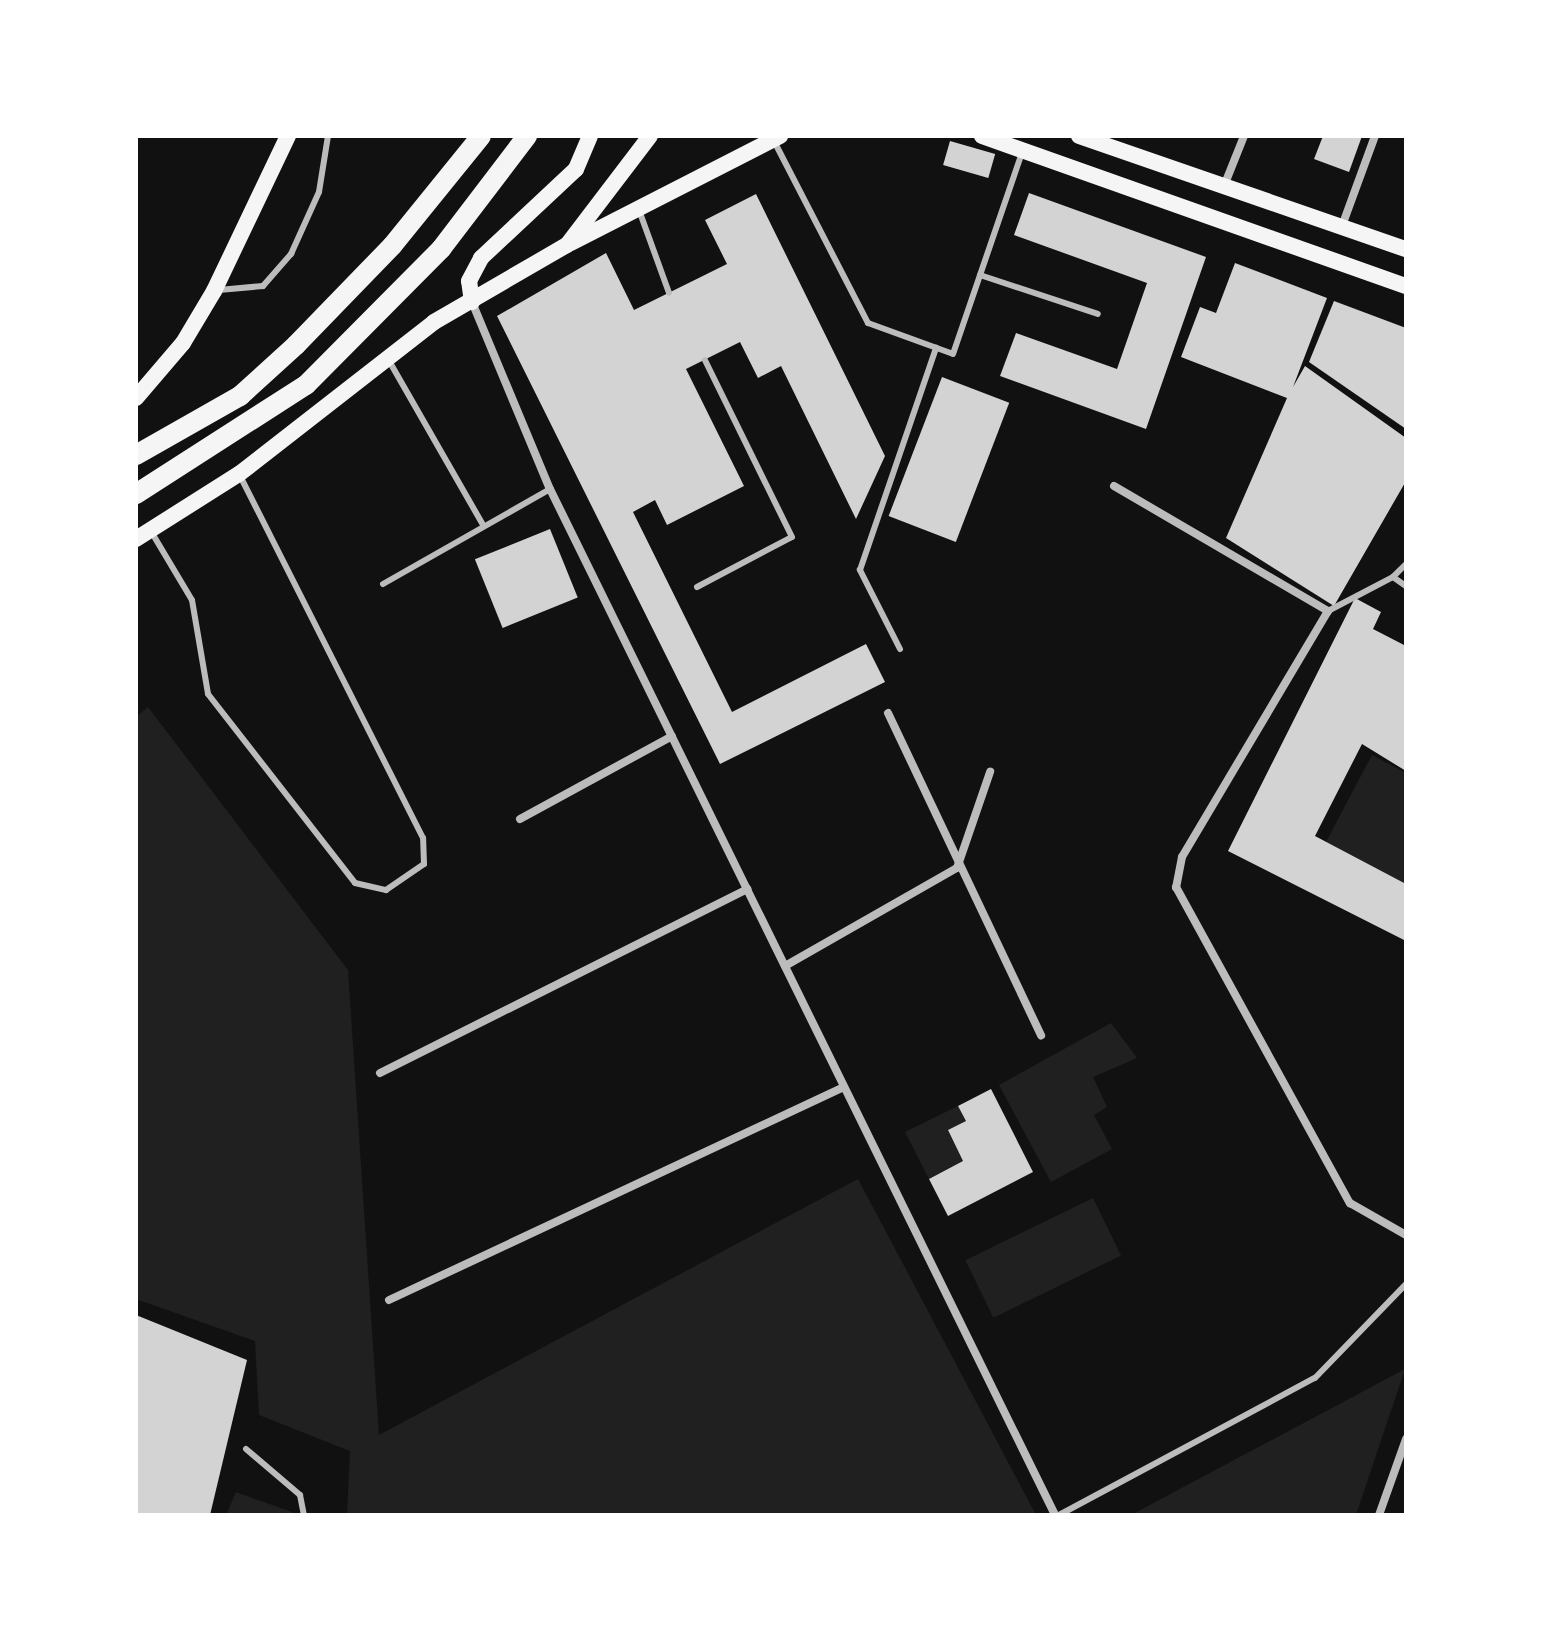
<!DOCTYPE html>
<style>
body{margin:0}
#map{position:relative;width:1542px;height:1651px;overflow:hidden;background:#111;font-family:Montserrat,sans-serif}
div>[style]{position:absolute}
.green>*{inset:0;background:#202020;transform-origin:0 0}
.building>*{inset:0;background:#d3d3d3;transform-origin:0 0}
.service>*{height:6px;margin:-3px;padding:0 3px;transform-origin:3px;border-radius:3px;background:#bcbcbc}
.minor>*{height:8px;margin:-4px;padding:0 4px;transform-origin:4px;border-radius:4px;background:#bcbcbc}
.secondary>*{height:16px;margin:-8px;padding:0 8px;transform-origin:8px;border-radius:8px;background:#f5f5f5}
.primary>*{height:20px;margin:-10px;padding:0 10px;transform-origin:10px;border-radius:10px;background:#f5f5f5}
span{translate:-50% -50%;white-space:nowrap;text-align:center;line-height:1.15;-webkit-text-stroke:7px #fff;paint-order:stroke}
.frame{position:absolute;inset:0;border:138px solid #fff;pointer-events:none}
</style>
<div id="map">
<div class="green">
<div style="clip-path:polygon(148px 707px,348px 970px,379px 1435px,858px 1179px,1036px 1515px,347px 1515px,350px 1451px,259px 1415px,255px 1341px,136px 1299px,136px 717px)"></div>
<div style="clip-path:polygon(1372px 755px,1406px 773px,1406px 884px,1326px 842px)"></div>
<div style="clip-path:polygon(1111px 1023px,1137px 1058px,1093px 1077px,1107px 1107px,1094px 1115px,1112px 1149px,1051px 1182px,999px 1085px)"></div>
<div style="clip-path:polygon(958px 1106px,966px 1121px,948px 1131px,963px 1161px,929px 1179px,905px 1132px)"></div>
<div style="left:1093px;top:1198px;width:64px;height:142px;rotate:64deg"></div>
<div style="clip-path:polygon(1405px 1369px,1356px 1515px,1131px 1515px)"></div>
<div style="clip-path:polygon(236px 1492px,292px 1512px,293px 1515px,226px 1515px)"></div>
</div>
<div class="building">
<div style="clip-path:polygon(1323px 136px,1362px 136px,1349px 172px,1314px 159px)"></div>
<div style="left:950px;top:141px;width:47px;height:25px;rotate:16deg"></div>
<div style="clip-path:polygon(1029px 193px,1206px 257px,1146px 429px,1000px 376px,1016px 333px,1117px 369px,1147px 283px,1014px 235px)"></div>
<div style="clip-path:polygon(756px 194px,885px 456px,856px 519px,781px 366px,758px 378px,740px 342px,686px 369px,744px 486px,667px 525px,655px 500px,633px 512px,732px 712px,866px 644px,885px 682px,720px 764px,497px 316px,606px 253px,634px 310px,727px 264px,705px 220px)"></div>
<div style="clip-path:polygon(1235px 263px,1327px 298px,1293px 387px,1305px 366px,1406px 438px,1406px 481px,1334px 606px,1226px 538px,1287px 398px,1181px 357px,1200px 307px,1216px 313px)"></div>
<div style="clip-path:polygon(1334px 301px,1406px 328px,1406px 429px,1309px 362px)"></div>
<div style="left:942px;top:377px;width:72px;height:149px;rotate:21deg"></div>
<div style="left:550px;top:529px;width:74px;height:81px;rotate:68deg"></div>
<div style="clip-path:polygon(1355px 598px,1381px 612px,1373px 629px,1406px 646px,1406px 771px,1362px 744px,1315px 836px,1406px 884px,1406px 941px,1228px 851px)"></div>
<div style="clip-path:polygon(991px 1089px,1033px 1172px,948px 1216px,929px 1179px,963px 1161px,948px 1130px,966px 1121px,958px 1106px)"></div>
<div style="clip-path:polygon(136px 1315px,247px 1360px,210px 1515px,136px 1515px)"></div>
</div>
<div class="service">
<div style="left:774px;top:141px;width:205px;rotate:62.7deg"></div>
<div style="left:868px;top:323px;width:90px;rotate:20deg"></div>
<div style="left:953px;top:354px;width:213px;rotate:-71.1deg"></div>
<div style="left:639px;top:210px;width:88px;rotate:70.1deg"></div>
<div style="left:980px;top:275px;width:124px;rotate:18.3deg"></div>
<div style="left:219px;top:290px;width:44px;rotate:-5.2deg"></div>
<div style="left:263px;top:286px;width:43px;rotate:-48.8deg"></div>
<div style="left:291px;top:254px;width:68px;rotate:-65.7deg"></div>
<div style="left:319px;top:192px;width:57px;rotate:-80.9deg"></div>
<div style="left:388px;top:359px;width:191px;rotate:60.2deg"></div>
<div style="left:152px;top:533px;width:78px;rotate:59.2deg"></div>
<div style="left:192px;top:600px;width:95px;rotate:80.3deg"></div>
<div style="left:208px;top:694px;width:239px;rotate:52.1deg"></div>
<div style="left:355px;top:883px;width:32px;rotate:13deg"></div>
<div style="left:386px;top:890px;width:46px;rotate:-34.4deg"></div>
<div style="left:424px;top:864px;width:26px;rotate:-92deg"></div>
<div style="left:423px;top:838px;width:406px;rotate:-116.8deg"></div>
<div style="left:1406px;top:564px;width:18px;rotate:135deg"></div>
<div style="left:1393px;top:577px;width:16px;rotate:35deg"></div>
<div style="left:383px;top:584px;width:192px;rotate:-29.6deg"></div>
<div style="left:697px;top:587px;width:107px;rotate:-27.8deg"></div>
<div style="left:792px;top:537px;width:197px;rotate:-116.2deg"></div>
<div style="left:1328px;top:611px;width:73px;rotate:-27.6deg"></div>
<div style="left:900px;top:649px;width:89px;rotate:-116.9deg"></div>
<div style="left:860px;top:570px;width:235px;rotate:-71.1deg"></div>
<div style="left:246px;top:1449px;width:71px;rotate:40.4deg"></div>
<div style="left:300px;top:1495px;width:20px;rotate:79deg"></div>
<div style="left:1059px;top:1515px;width:290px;rotate:-28.2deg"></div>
<div style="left:1315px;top:1378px;width:131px;rotate:-45.9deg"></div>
</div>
<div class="minor">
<div style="left:1224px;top:186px;width:54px;rotate:-68.2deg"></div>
<div style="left:1342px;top:226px;width:96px;rotate:-69.9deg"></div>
<div style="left:472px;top:302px;width:203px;rotate:67.4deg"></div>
<div style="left:550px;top:489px;width:1144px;rotate:63.79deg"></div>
<div style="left:1114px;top:486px;width:248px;rotate:30.3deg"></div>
<div style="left:1328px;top:611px;width:286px;rotate:120.7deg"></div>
<div style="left:1182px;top:857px;width:31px;rotate:101deg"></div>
<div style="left:1176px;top:887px;width:361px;rotate:61.2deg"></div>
<div style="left:1350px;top:1203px;width:64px;rotate:29.7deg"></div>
<div style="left:888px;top:713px;width:357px;rotate:64.6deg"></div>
<div style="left:520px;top:819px;width:173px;rotate:-28.6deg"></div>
<div style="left:785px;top:966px;width:198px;rotate:-29.7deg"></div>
<div style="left:957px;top:868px;width:102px;rotate:-71deg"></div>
<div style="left:380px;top:1073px;width:411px;rotate:-26.6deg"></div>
<div style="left:389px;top:1300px;width:502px;rotate:-25.09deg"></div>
<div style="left:1379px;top:1515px;width:81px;rotate:-70.4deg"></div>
</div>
<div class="secondary">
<div style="left:982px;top:136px;width:450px;rotate:19.5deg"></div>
<div style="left:1079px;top:136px;width:346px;rotate:19.1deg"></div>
<div style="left:571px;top:243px;width:235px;rotate:-27.1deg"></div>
<div style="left:472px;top:302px;width:21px;rotate:-98deg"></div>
<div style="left:469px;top:281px;width:26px;rotate:-62deg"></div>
<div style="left:481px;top:258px;width:130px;rotate:-43.1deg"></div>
<div style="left:576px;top:169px;width:36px;rotate:-67deg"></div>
<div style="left:136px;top:398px;width:72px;rotate:-49.5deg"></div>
<div style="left:183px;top:343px;width:61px;rotate:-59.2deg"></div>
<div style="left:214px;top:291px;width:172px;rotate:-64.5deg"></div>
<div style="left:136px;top:539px;width:122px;rotate:-32.3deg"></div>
<div style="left:239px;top:474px;width:247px;rotate:-37.9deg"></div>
<div style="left:434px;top:322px;width:154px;rotate:-30.1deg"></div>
<div style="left:567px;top:245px;width:137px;rotate:-52.7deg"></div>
</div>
<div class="primary">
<div style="left:136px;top:455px;width:120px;rotate:-29.6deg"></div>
<div style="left:240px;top:396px;width:76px;rotate:-42.3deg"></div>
<div style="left:296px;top:345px;width:138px;rotate:-45.9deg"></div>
<div style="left:392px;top:246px;width:141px;rotate:-51deg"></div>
<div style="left:136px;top:494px;width:202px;rotate:-32.7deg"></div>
<div style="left:306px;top:385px;width:192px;rotate:-45.2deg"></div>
<div style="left:441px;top:249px;width:142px;rotate:-52.7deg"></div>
</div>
<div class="frame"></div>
</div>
